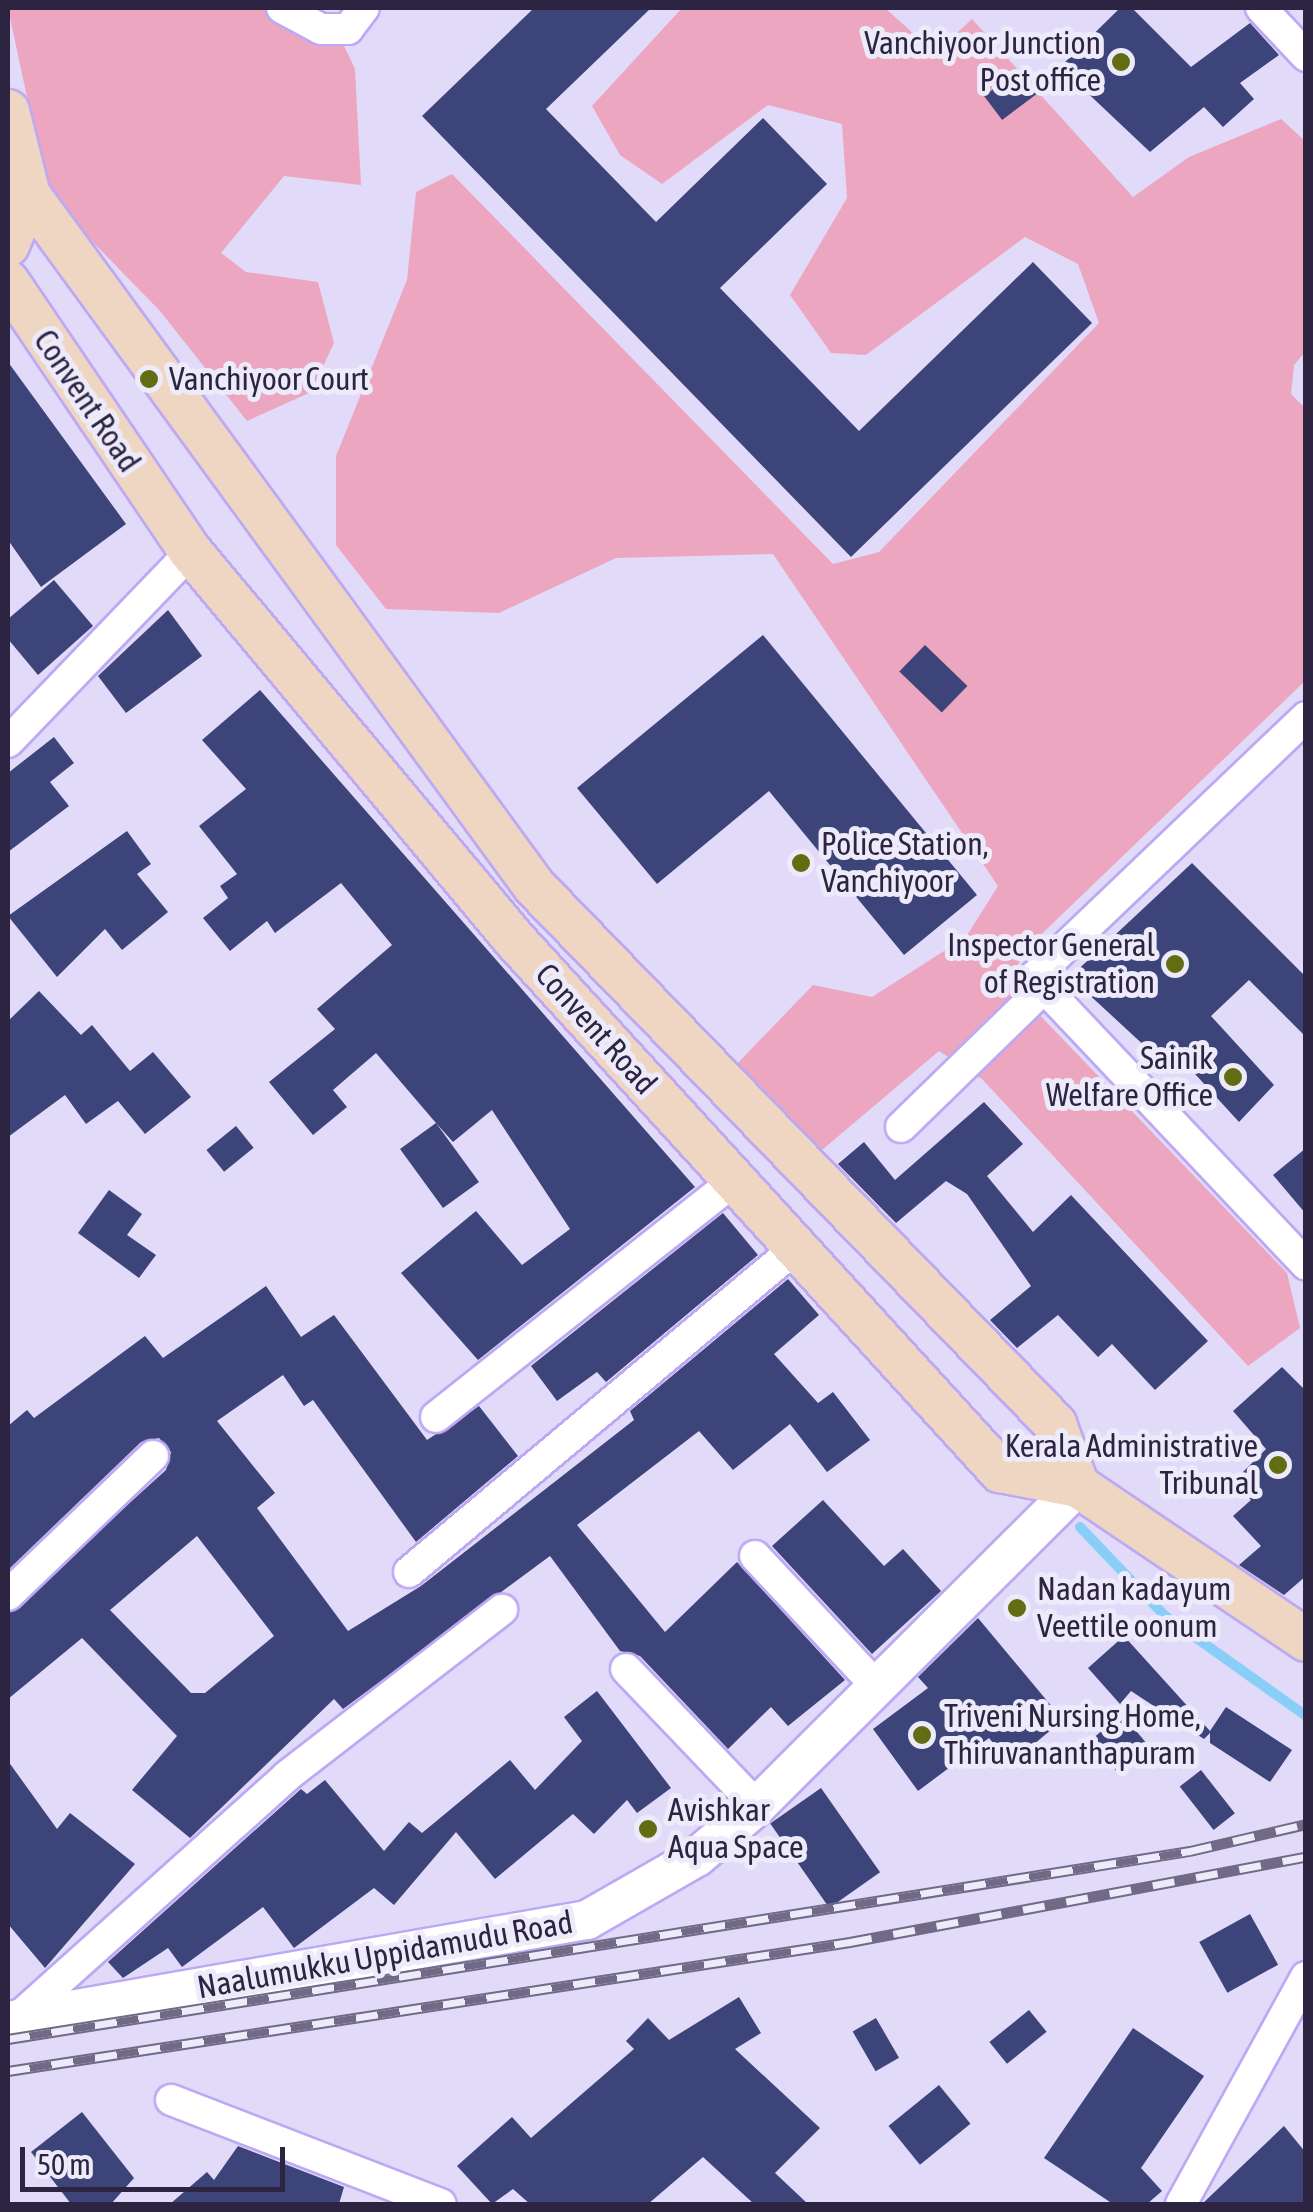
<!DOCTYPE html>
<style>
body{margin:0}
#map{position:relative;width:1313px;height:2212px;overflow:hidden;background:#e1daf9;font-family:"Asap Condensed",sans-serif}
div>[style]{position:absolute}
.green>*{inset:0;background:#eda6c0}
.stream>*{height:10px;margin:-5px;padding:0 5px;transform-origin:5px;border-radius:5px;background:#89cef7}
.building>*{inset:0;background:#3d447a;transform-origin:0 0}
.roads{filter:drop-shadow(2px 0 #bda9f3) drop-shadow(-2px 0 #bda9f3) drop-shadow(0 2px #bda9f3) drop-shadow(0 -2px #bda9f3)}
.minor>*{height:30px;margin:-15px;padding:0 15px;transform-origin:15px;border-radius:15px;background:#fff}
.tertiary>*{height:38px;margin:-19px;padding:0 19px;transform-origin:19px;border-radius:19px;background:#fff}
.secondary>*{height:42px;margin:-21px;padding:0 21px;transform-origin:21px;border-radius:21px;background:#eed6c2}
.rail>*{height:11px;margin-top:-5.5px;transform-origin:0;background:repeating-linear-gradient(90deg,#edeafa 0 22px,#716a87 0 44px);box-sizing:border-box;border-block:2px solid #716a87}
.dots>*{width:28px;height:28px;translate:-50% -50%;box-sizing:border-box;border:5px solid #edeafa;border-radius:50%}
span{translate:-50% -50%;white-space:nowrap;text-align:center;line-height:1.15;-webkit-text-stroke:10px #edeafa;paint-order:stroke}
.poi-label{font-size:32px;color:#2c2441}
.right{translate:-100% -50%;text-align:right}
.left{translate:0 -50%;text-align:left}
.street-label{font-size:32px;color:#2c2441}
.frame{position:absolute;inset:0;border:10px solid #2c2441;pointer-events:none}
.scale{position:absolute;left:20px;top:2147px;width:265px;height:45px;box-sizing:border-box;border:5px solid #2c2441;border-top:0;padding-left:12px;font-size:30px;line-height:35px;white-space:nowrap;color:#2c2441;-webkit-text-stroke:8px #edeafa;paint-order:stroke}
</style>
<div id="map">
<div class="green">
<div style="clip-path:polygon(8px 8px,299px 8px,331px 18px,355px 69px,361px 185px,284px 176px,221px 253px,246px 272px,318px 282px,334px 343px,311px 392px,247px 421px,160px 311px,48px 196px)"></div>
<div style="clip-path:polygon(682px 8px,885px 8px,935px 53px,972px 19px,1133px 197px,1189px 157px,1281px 119px,1305px 141px,1305px 352px,1294px 365px,1291px 394px,1305px 408px,1305px 681px,1025px 950px,1009px 983px,1287px 1273px,1300px 1328px,1248px 1366px,982px 1079px,939px 1051px,822px 1150px,766px 1111px,733px 1068px,813px 985px,872px 997px,966px 937px,998px 886px,773px 554px,616px 558px,499px 613px,386px 609px,336px 545px,336px 456px,407px 280px,416px 192px,452px 174px,833px 564px,879px 552px,1099px 323px,1078px 264px,1025px 237px,866px 355px,831px 353px,790px 295px,847px 198px,842px 124px,768px 105px,662px 184px,620px 155px,592px 106px)"></div>
</div>
<div class="stream">
<div style="left:1080px;top:1527px;width:122px;rotate:46.3deg"></div>
<div style="left:1164px;top:1615px;width:174px;rotate:35.4deg"></div>
</div>
<div class="building">
<div style="clip-path:polygon(534px 8px,651px 8px,546px 109px,656px 222px,763px 118px,827px 184px,720px 288px,859px 431px,1033px 262px,1092px 323px,851px 557px,422px 116px)"></div>
<div style="clip-path:polygon(1120px 8px,1132px 8px,1191px 67px,1250px 23px,1279px 55px,1240px 83px,1254px 99px,1223px 127px,1204px 107px,1150px 152px,1060px 67px)"></div>
<div style="left:1024px;top:66px;width:30px;height:50px;rotate:53deg"></div>
<div style="clip-path:polygon(8px 362px,126px 524px,41px 587px,8px 540px)"></div>
<div style="clip-path:polygon(54px 580px,93px 626px,38px 675px,8px 639px,8px 619px)"></div>
<div style="clip-path:polygon(168px 610px,202px 656px,126px 713px,98px 676px)"></div>
<div style="clip-path:polygon(763px 635px,977px 895px,904px 955px,769px 791px,657px 884px,577px 788px)"></div>
<div style="left:925px;top:645px;width:59px;height:37px;rotate:44deg"></div>
<div style="clip-path:polygon(260px 690px,695px 1187px,478px 1360px,401px 1273px,476px 1211px,522px 1265px,570px 1229px,492px 1110px,453px 1142px,436px 1123px,479px 1182px,443px 1208px,400px 1149px,436px 1123px,376px 1053px,333px 1090px,347px 1107px,313px 1135px,269px 1082px,335px 1029px,317px 1009px,392px 945px,341px 883px,275px 933px,267px 921px,230px 951px,203px 918px,228px 898px,220px 886px,237px 874px,199px 826px,246px 789px,202px 740px)"></div>
<div style="clip-path:polygon(54px 737px,74px 763px,50px 782px,69px 806px,8px 852px,8px 773px)"></div>
<div style="clip-path:polygon(127px 831px,151px 864px,137px 874px,168px 912px,122px 950px,105px 929px,57px 977px,8px 916px)"></div>
<div style="clip-path:polygon(1192px 863px,1306px 977px,1306px 1037px,1249px 980px,1211px 1016px,1274px 1085px,1239px 1122px,1174px 1051px,1162px 1062px,1070px 977px)"></div>
<div style="clip-path:polygon(39px 991px,81px 1035px,92px 1025px,130px 1071px,153px 1052px,191px 1097px,145px 1134px,118px 1101px,86px 1124px,65px 1095px,8px 1137px,8px 1021px)"></div>
<div style="clip-path:polygon(984px 1102px,1023px 1144px,987px 1176px,1033px 1232px,1071px 1195px,1208px 1341px,1155px 1390px,1112px 1344px,1098px 1357px,1058px 1315px,1017px 1348px,990px 1320px,1031px 1286px,967px 1194px,946px 1181px,896px 1223px,838px 1164px,864px 1142px,895px 1180px)"></div>
<div style="left:236px;top:1126px;width:28px;height:38px;rotate:51deg"></div>
<div style="clip-path:polygon(1306px 1148px,1306px 1214px,1273px 1175px)"></div>
<div style="clip-path:polygon(109px 1190px,142px 1214px,127px 1235px,156px 1255px,139px 1278px,78px 1233px)"></div>
<div style="clip-path:polygon(723px 1213px,758px 1255px,606px 1382px,597px 1372px,557px 1401px,531px 1366px)"></div>
<div style="clip-path:polygon(evenodd,788px 1279px,819px 1315px,774px 1354px,818px 1403px,833px 1392px,870px 1440px,827px 1472px,790px 1424px,733px 1470px,699px 1431px,577px 1525px,665px 1632px,737px 1562px,845px 1680px,788px 1726px,771px 1707px,728px 1749px,640px 1656px,620px 1651px,550px 1556px,343px 1709px,334px 1699px,190px 1838px,132px 1790px,177px 1736px,82px 1638px,8px 1699px,8px 1613px,166px 1470px,171px 1452px,159px 1438px,141px 1442px,8px 1570px,8px 1426px,27px 1410px,34px 1418px,145px 1336px,163px 1358px,266px 1286px,301px 1337px,334px 1315px,427px 1440px,479px 1406px,518px 1456px,416px 1542px,313px 1400px,304px 1406px,283px 1375px,217px 1421px,275px 1493px,257px 1508px,348px 1631px,421px 1586px,634px 1420px,630px 1411px,788px 1279px,197px 1536px,274px 1636px,205px 1693px,191px 1693px,110px 1610px,197px 1536px)"></div>
<div style="clip-path:polygon(1282px 1367px,1306px 1391px,1306px 1576px,1284px 1595px,1239px 1565px,1261px 1546px,1233px 1516px,1251px 1500px,1233px 1482px,1266px 1449px,1233px 1411px)"></div>
<div style="clip-path:polygon(823px 1500px,884px 1566px,903px 1549px,941px 1591px,872px 1654px,772px 1546px)"></div>
<div style="clip-path:polygon(978px 1618px,1063px 1720px,1010px 1764px,989px 1738px,918px 1791px,873px 1729px,928px 1688px,918px 1677px)"></div>
<div style="clip-path:polygon(1124px 1636px,1210px 1731px,1226px 1707px,1292px 1750px,1270px 1782px,1210px 1743px,1210px 1733px,1204px 1739px,1131px 1691px,1120px 1704px,1088px 1668px)"></div>
<div style="clip-path:polygon(597px 1691px,671px 1788px,637px 1813px,627px 1800px,594px 1834px,573px 1814px,495px 1879px,456px 1832px,394px 1905px,374px 1888px,294px 1948px,263px 1907px,182px 1967px,168px 1948px,123px 1978px,108px 1962px,301px 1789px,307px 1794px,325px 1780px,384px 1851px,409px 1822px,422px 1833px,510px 1760px,535px 1790px,582px 1741px,564px 1717px)"></div>
<div style="left:1122px;top:1714px;width:40px;height:41px;rotate:50deg"></div>
<div style="clip-path:polygon(8px 1761px,57px 1829px,70px 1813px,135px 1864px,45px 1968px,8px 1924px)"></div>
<div style="left:1201px;top:1770px;width:55px;height:27px;rotate:52deg"></div>
<div style="left:821px;top:1788px;width:103px;height:62px;rotate:55deg"></div>
<div style="left:1250px;top:1914px;width:58px;height:58px;rotate:61deg"></div>
<div style="clip-path:polygon(739px 1997px,761px 2033px,735px 2049px,820px 2128px,775px 2173px,808px 2204px,754px 2204px,703px 2157px,648px 2204px,530px 2204px,513px 2189px,492px 2204px,457px 2166px,512px 2117px,531px 2138px,634px 2049px,626px 2041px,648px 2018px,669px 2040px)"></div>
<div style="left:1029px;top:2010px;width:28px;height:51px;rotate:51deg"></div>
<div style="left:876px;top:2018px;width:46px;height:27px;rotate:60deg"></div>
<div style="clip-path:polygon(1133px 2028px,1204px 2076px,1141px 2168px,1162px 2191px,1147px 2204px,1113px 2204px,1044px 2158px)"></div>
<div style="left:939px;top:2085px;width:50px;height:65px;rotate:51deg"></div>
<div style="clip-path:polygon(82px 2112px,134px 2178px,111px 2204px,71px 2204px,31px 2152px)"></div>
<div style="clip-path:polygon(1284px 2126px,1306px 2153px,1306px 2204px,1202px 2204px)"></div>
<div style="clip-path:polygon(238px 2146px,344px 2187px,339px 2204px,170px 2204px,207px 2172px,214px 2180px)"></div>
</div>
<div class="roads">
<div class="minor">
<div style="left:282px;top:8px;width:44px;rotate:28.3deg"></div>
<div style="left:321px;top:29px;width:27px"></div>
<div style="left:348px;top:29px;width:26px;rotate:-53deg"></div>
<div style="left:1261px;top:8px;width:66px;rotate:46.8deg"></div>
<div style="left:1306px;top:717px;width:376px;rotate:136.3deg"></div>
<div style="left:1034px;top:977px;width:396px;rotate:46.6deg"></div>
<div style="left:8px;top:742px;width:264px;rotate:-46.1deg"></div>
<div style="left:901px;top:1127px;width:199px;rotate:-44.2deg"></div>
<div style="left:436px;top:1417px;width:382px;rotate:-38.4deg"></div>
<div style="left:755px;top:1556px;width:180px;rotate:47deg"></div>
<div style="left:409px;top:1572px;width:508px;rotate:-39.96deg"></div>
<div style="left:8px;top:1595px;width:201px;rotate:-43.8deg"></div>
<div style="left:626px;top:1669px;width:190px;rotate:46.3deg"></div>
<div style="left:21px;top:2015px;width:358px;rotate:-41.9deg"></div>
<div style="left:287px;top:1776px;width:272px;rotate:-37.7deg"></div>
<div style="left:171px;top:2100px;width:289px;rotate:21.1deg"></div>
<div style="left:1181px;top:2204px;width:259px;rotate:-61.2deg"></div>
</div>
<div class="tertiary">
<div style="left:8px;top:2021px;width:588px;rotate:-9.9deg"></div>
<div style="left:587px;top:1920px;width:127px;rotate:-29.8deg"></div>
<div style="left:697px;top:1857px;width:79px;rotate:-40.4deg"></div>
<div style="left:757px;top:1806px;width:453px;rotate:-44.9deg"></div>
</div>
<div class="secondary">
<div style="left:8px;top:111px;width:87px;rotate:76deg"></div>
<div style="left:29px;top:195px;width:857px;rotate:53.83deg"></div>
<div style="left:535px;top:887px;width:748px;rotate:45.92deg"></div>
<div style="left:1055px;top:1424px;width:66px;rotate:69.6deg"></div>
<div style="left:8px;top:245px;width:54px;rotate:-67.2deg"></div>
<div style="left:8px;top:282px;width:326px;rotate:55.9deg"></div>
<div style="left:191px;top:552px;width:504px;rotate:50.15deg"></div>
<div style="left:514px;top:939px;width:721px;rotate:47.59deg"></div>
<div style="left:1000px;top:1471px;width:79px;rotate:10.9deg"></div>
<div style="left:1078px;top:1486px;width:275px;rotate:34deg"></div>
</div>
</div>
<div class="rail">
<div style="left:8px;top:2039px;width:1197px;rotate:-9.04deg"></div>
<div style="left:1190px;top:1851px;width:119px;rotate:-13.1deg"></div>
<div style="left:8px;top:2071px;width:852px;rotate:-8.71deg"></div>
<div style="left:850px;top:1942px;width:464px;rotate:-10.6deg"></div>
</div>
<div class="dots">
<div style="left:1121px;top:62px;background:#626c13"></div>
<div style="left:149px;top:379px;background:#626c13"></div>
<div style="left:801px;top:863px;background:#626c13"></div>
<div style="left:1175px;top:964px;background:#626c13"></div>
<div style="left:1233px;top:1077px;background:#626c13"></div>
<div style="left:1278px;top:1465px;background:#626c13"></div>
<div style="left:1017px;top:1608px;background:#626c13"></div>
<div style="left:922px;top:1735px;background:#626c13"></div>
<div style="left:648px;top:1829px;background:#626c13"></div>
</div>
<div class="poi-label">
<span class="right" style="left:1101px;top:62px">Vanchiyoor Junction<br>Post office</span>
<span class="left" style="left:169px;top:379px">Vanchiyoor Court</span>
<span class="left" style="left:821px;top:863px">Police Station,<br>Vanchiyoor</span>
<span class="right" style="left:1155px;top:964px">Inspector General<br>of Registration</span>
<span class="right" style="left:1213px;top:1077px">Sainik<br>Welfare Office</span>
<span class="right" style="left:1258px;top:1465px">Kerala Administrative<br>Tribunal</span>
<span class="left" style="left:1037px;top:1608px">Nadan kadayum<br>Veettile oonum</span>
<span class="left" style="left:944px;top:1735px">Triveni Nursing Home,<br>Thiruvananthapuram</span>
<span class="left" style="left:668px;top:1829px">Avishkar<br>Aqua Space</span>
</div>
<div class="street-label">
<span style="left:87px;top:401px;rotate:56deg">Convent Road</span>
<span style="left:596px;top:1029px;rotate:48deg">Convent Road</span>
<span style="left:385px;top:1955px;rotate:-10deg">Naalumukku Uppidamudu Road</span>
</div>
<div class="frame"></div>
<div class="scale">50 m</div>
</div>
